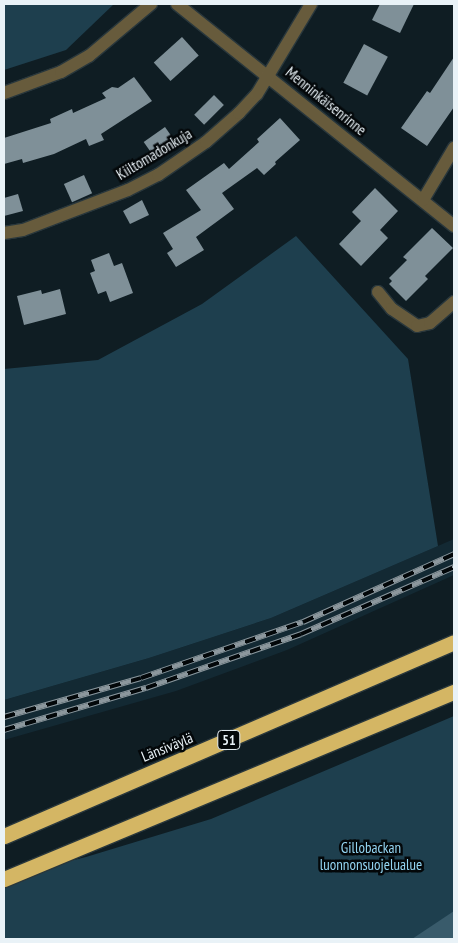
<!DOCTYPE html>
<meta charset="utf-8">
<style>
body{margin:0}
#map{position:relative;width:458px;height:943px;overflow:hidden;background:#0f1d23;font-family:"PT Sans Narrow",sans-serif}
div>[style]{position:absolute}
.built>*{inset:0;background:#132933}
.green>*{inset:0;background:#1e3f4e}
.water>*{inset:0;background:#395b6b}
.building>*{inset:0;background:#7f9098;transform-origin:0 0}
.roads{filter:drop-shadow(1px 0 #29373c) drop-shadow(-1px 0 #29373c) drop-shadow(0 1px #29373c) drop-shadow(0 -1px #29373c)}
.minor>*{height:12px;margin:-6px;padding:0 6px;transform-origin:6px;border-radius:6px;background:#675b3c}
.highway>*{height:15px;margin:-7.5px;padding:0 7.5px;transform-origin:7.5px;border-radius:7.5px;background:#d4b664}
.rail>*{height:5.5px;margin-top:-2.75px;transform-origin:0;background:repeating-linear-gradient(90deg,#030709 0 11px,#8c979d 0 22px);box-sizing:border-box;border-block:1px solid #8c979d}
span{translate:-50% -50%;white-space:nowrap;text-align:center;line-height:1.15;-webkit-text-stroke:5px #030709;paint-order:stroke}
.shield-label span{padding:1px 4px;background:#030709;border:1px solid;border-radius:4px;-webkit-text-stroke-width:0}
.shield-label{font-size:14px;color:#e9f2f7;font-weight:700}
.street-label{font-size:15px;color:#e9f2f7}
.park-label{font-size:15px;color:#94d5f2}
.frame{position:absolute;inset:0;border:5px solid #e9f2f7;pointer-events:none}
</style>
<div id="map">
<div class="built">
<div style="clip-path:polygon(454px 539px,454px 575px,287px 650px,176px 691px,4px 740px,4px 700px,149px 658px,271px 618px)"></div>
</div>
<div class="green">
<div style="clip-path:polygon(4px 4px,114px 4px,66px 50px,4px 70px)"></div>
<div style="clip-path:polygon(296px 236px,408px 359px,438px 546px,271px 618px,149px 658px,4px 700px,4px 369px,98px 360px,202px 304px)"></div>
<div style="clip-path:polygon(454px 716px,454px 939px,4px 939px,4px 877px,86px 857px,211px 819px)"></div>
</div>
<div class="water">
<div style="clip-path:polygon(454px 911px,454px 939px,412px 939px)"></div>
</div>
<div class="building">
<div style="clip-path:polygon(380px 4px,414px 4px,400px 33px,372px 20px)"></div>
<div style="left:182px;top:37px;width:25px;height:38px;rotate:48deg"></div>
<div style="left:364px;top:44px;width:27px;height:44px;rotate:28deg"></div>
<div style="clip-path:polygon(454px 57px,454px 107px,427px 146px,401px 128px,427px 91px,430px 93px)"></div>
<div style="clip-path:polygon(134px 77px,152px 101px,101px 134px,104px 140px,89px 146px,86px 139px,54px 154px,23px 163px,22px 159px,4px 164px,4px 138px,51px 123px,50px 119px,72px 109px,73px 113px,106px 98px,102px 93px,112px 87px,118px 88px)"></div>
<div style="left:214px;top:95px;width:14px;height:28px;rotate:45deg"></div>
<div style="clip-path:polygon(280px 118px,300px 140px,275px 162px,276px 164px,264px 175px,257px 168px,222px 193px,234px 209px,196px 237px,204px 250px,176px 267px,167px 253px,173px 249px,163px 233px,201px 210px,186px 190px,224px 163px,229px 169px,259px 142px,257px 139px)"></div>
<div style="left:165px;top:127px;width:19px;height:26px;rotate:55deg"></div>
<div style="left:84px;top:175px;width:20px;height:22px;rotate:66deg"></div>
<div style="clip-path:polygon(375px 188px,398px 211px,380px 230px,388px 238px,361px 266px,339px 244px,361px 221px,352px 212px)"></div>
<div style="clip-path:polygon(18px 194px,23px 211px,4px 216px,4px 198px)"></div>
<div style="clip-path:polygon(142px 200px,149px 215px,130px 224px,123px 211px)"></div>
<div style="clip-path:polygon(432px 228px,453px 248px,425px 276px,428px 279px,406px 301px,389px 284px,392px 281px,389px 278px,407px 260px,403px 257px)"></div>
<div style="clip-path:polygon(109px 253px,114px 266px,122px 263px,133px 293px,110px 302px,106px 291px,98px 294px,90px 273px,95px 271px,91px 260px)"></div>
<div style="clip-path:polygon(60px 289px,66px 314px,24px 325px,17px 296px,41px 290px,42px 294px)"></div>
</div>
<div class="roads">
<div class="minor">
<div style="left:177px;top:4px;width:355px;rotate:38.7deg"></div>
<div style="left:4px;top:93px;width:61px;rotate:-20.2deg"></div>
<div style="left:61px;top:72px;width:32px;rotate:-30deg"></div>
<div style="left:89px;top:56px;width:81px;rotate:-40deg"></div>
<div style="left:423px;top:200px;width:61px;rotate:-59.2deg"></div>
<div style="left:4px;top:233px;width:19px;rotate:-9deg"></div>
<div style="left:23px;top:230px;width:112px;rotate:-20.9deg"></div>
<div style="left:128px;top:190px;width:34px;rotate:-27deg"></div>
<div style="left:158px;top:175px;width:58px;rotate:-34.5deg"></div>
<div style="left:206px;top:142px;width:44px;rotate:-41.3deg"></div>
<div style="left:239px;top:113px;width:26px;rotate:-47deg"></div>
<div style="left:257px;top:94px;width:105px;rotate:-59deg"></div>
<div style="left:378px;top:292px;width:22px;rotate:51deg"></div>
<div style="left:392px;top:309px;width:30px;rotate:34deg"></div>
<div style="left:417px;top:326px;width:13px;rotate:-13deg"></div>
<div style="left:430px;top:323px;width:32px;rotate:-41deg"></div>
</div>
<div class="highway">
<div style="left:4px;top:836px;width:490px;rotate:-23.3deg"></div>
<div style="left:4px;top:879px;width:487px;rotate:-22.6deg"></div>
</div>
</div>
<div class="rail">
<div style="left:4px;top:717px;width:142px;rotate:-15.9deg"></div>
<div style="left:141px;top:678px;width:171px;rotate:-19.1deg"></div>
<div style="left:303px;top:622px;width:166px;rotate:-24.2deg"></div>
<div style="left:4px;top:730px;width:148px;rotate:-16.5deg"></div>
<div style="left:146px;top:688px;width:164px;rotate:-19.2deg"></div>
<div style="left:301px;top:634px;width:167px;rotate:-23.6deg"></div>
</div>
<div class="shield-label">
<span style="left:229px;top:740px">51</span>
</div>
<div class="street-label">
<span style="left:326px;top:101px;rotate:39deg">Menninkäisenrinne</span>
<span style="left:154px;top:154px;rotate:-31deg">Kiiltomadonkuja</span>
<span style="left:167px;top:747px;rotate:-22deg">Länsiväylä</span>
</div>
<div class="park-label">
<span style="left:371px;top:856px">Gillobackan<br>luonnonsuojelualue</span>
</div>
<div class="frame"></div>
</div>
